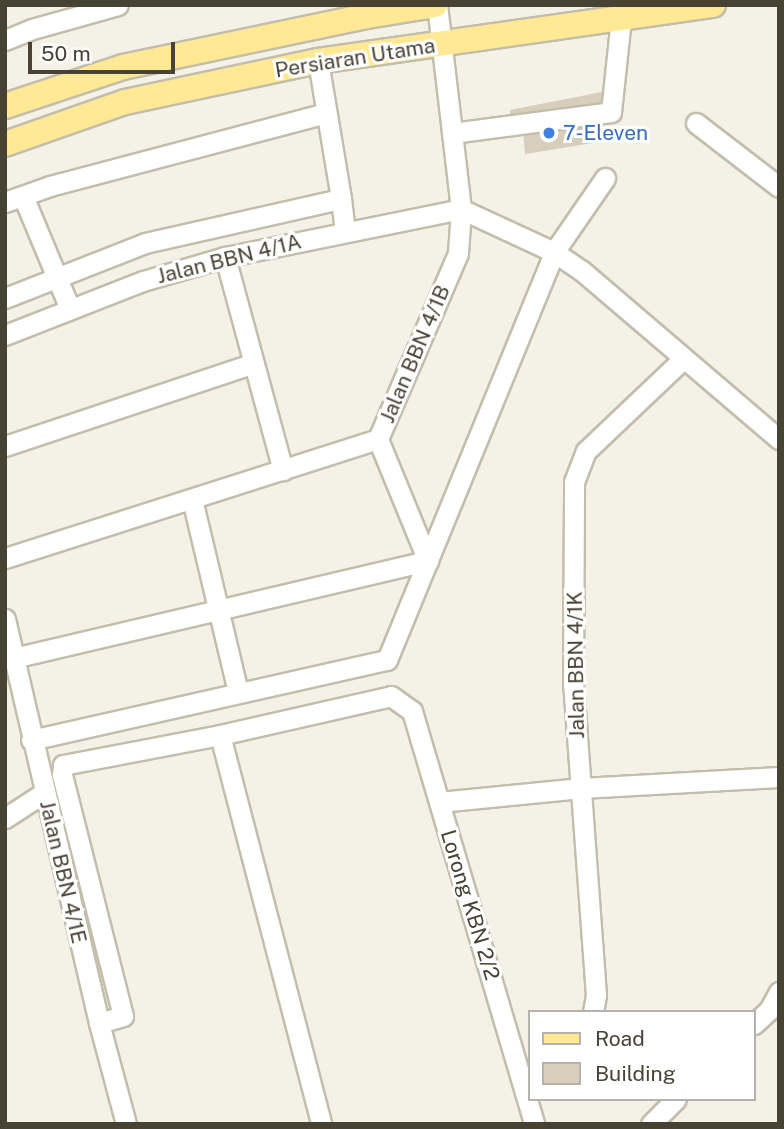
<!DOCTYPE html>
<style>
body{margin:0}
#map{position:relative;width:784px;height:1129px;overflow:hidden;background:#f4f1e7;font-family:"Public Sans",sans-serif}
div>[style]{position:absolute}
.building>*{inset:0;background:#d7cebb}
.roads{filter:drop-shadow(2px 0 #c3bdab) drop-shadow(-2px 0 #c3bdab) drop-shadow(0 2px #c3bdab) drop-shadow(0 -2px #c3bdab)}
.minor>*{height:19px;margin:-9.5px;padding:0 9.5px;transform-origin:9.5px;border-radius:9.5px;background:#fff}
.major>*{height:24px;margin:-12px;padding:0 12px;transform-origin:12px;border-radius:12px;background:#ffe995}
.dots>*{width:19px;height:19px;translate:-50% -50%;box-sizing:border-box;border:4px solid #fff;border-radius:50%}
span{translate:-50% -50%;white-space:nowrap;text-align:center;line-height:1.15;-webkit-text-stroke:6px #fff;paint-order:stroke}
.street-label{font-size:21px;color:#484235}
.shop-label{font-size:21px;color:#366cbe}
.left{translate:0 -50%;text-align:left}
.frame{position:absolute;inset:0;border:7px solid #484235;pointer-events:none}
.legend{position:absolute;left:528px;top:1010px;width:228px;height:91px;box-sizing:border-box;background:#fff;border:2px solid #b6b3ae;margin:0;padding:9px 12px;list-style:none;font-size:21px;color:#484235}
.legend li{display:flex;align-items:center;gap:14px;height:35px}
.legend b{width:35px;border:2px solid #b6b3ae}
.scale{position:absolute;left:28px;top:42px;width:147px;height:32px;box-sizing:border-box;border:4px solid #484235;border-top:0;padding-left:9px;font-size:21px;line-height:24px;white-space:nowrap;color:#484235;-webkit-text-stroke:5px #fff;paint-order:stroke}
</style>
<div id="map">
<div class="building">
<div style="clip-path:polygon(607px 91px,599px 120px,596px 120px,599px 142px,525px 154px,523px 132px,510px 134px,510px 110px)"></div>
</div>
<div class="roads">
<div class="minor">
<div style="left:5px;top:40px;width:29px;rotate:-22deg"></div>
<div style="left:32px;top:29px;width:89px;rotate:-15.6deg"></div>
<div style="left:318px;top:61px;width:140px;rotate:80.5deg"></div>
<div style="left:696px;top:123px;width:105px;rotate:37.6deg"></div>
<div style="left:452px;top:133px;width:160px;rotate:-7.5deg"></div>
<div style="left:611px;top:112px;width:95px;rotate:-83.9deg"></div>
<div style="left:23px;top:196px;width:122px;rotate:67.4deg"></div>
<div style="left:5px;top:202px;width:48px;rotate:-19.6deg"></div>
<div style="left:50px;top:186px;width:285px;rotate:-14.8deg"></div>
<div style="left:225px;top:257px;width:221px;rotate:74.8deg"></div>
<div style="left:5px;top:298px;width:150px;rotate:-21.4deg"></div>
<div style="left:145px;top:243px;width:201px;rotate:-12.7deg"></div>
<div style="left:341px;top:199px;width:33px;rotate:83deg"></div>
<div style="left:5px;top:335px;width:148px;rotate:-21.4deg"></div>
<div style="left:143px;top:281px;width:85px;rotate:-16.3deg"></div>
<div style="left:225px;top:257px;width:241px;rotate:-11.5deg"></div>
<div style="left:461px;top:209px;width:102px;rotate:24.8deg"></div>
<div style="left:554px;top:252px;width:34px;rotate:34deg"></div>
<div style="left:582px;top:271px;width:259px;rotate:40.5deg"></div>
<div style="left:378px;top:439px;width:202px;rotate:-66.7deg"></div>
<div style="left:458px;top:253px;width:44px;rotate:-86.1deg"></div>
<div style="left:461px;top:209px;width:205px;rotate:-96.7deg"></div>
<div style="left:5px;top:446px;width:262px;rotate:-18.4deg"></div>
<div style="left:192px;top:499px;width:198px;rotate:76.6deg"></div>
<div style="left:5px;top:558px;width:392px;rotate:-17.7deg"></div>
<div style="left:5px;top:619px;width:415px;rotate:76.9deg"></div>
<div style="left:99px;top:1023px;width:105px;rotate:75deg"></div>
<div style="left:13px;top:658px;width:426px;rotate:-13.2deg"></div>
<div style="left:428px;top:561px;width:132px;rotate:-112.3deg"></div>
<div style="left:220px;top:735px;width:402px;rotate:75.4deg"></div>
<div style="left:31px;top:740px;width:365px;rotate:-12.7deg"></div>
<div style="left:387px;top:660px;width:441px;rotate:-67.7deg"></div>
<div style="left:554px;top:252px;width:90px;rotate:-55.4deg"></div>
<div style="left:439px;top:802px;width:143px;rotate:-5.6deg"></div>
<div style="left:581px;top:788px;width:198px;rotate:-3.2deg"></div>
<div style="left:5px;top:818px;width:48px;rotate:-33deg"></div>
<div style="left:593px;top:1012px;width:17px;rotate:-80deg"></div>
<div style="left:596px;top:995px;width:311px;rotate:-94.2deg"></div>
<div style="left:573px;top:685px;width:203px;rotate:-89.7deg"></div>
<div style="left:574px;top:482px;width:33px;rotate:-69deg"></div>
<div style="left:586px;top:451px;width:132px;rotate:-43.5deg"></div>
<div style="left:99px;top:1023px;width:25px;rotate:-16deg"></div>
<div style="left:123px;top:1016px;width:249px;rotate:-104.2deg"></div>
<div style="left:62px;top:775px;width:10px;rotate:-84deg"></div>
<div style="left:63px;top:765px;width:160px;rotate:-10.8deg"></div>
<div style="left:220px;top:735px;width:175px;rotate:-12.8deg"></div>
<div style="left:391px;top:696px;width:26px;rotate:36deg"></div>
<div style="left:412px;top:711px;width:431px;rotate:73.5deg"></div>
<div style="left:754px;top:1024px;width:21px;rotate:-43deg"></div>
<div style="left:769px;top:1010px;width:21px;rotate:-61deg"></div>
<div style="left:651px;top:1124px;width:35px;rotate:-45deg"></div>
</div>
<div class="major">
<div style="left:5px;top:106px;width:124px;rotate:-18.3deg"></div>
<div style="left:123px;top:67px;width:249px;rotate:-11.8deg"></div>
<div style="left:367px;top:16px;width:69px;rotate:-9.2deg"></div>
<div style="left:5px;top:144px;width:127px;rotate:-19.3deg"></div>
<div style="left:125px;top:102px;width:197px;rotate:-12deg"></div>
<div style="left:318px;top:61px;width:399px;rotate:-8.1deg"></div>
</div>
</div>
<div class="dots">
<div style="left:549px;top:133px;background:#3f7fe0"></div>
</div>
<div class="street-label">
<span style="left:355px;top:58px;rotate:-9deg">Persiaran Utama</span>
<span style="left:229px;top:259px;rotate:-14deg">Jalan BBN 4/1A</span>
<span style="left:415px;top:354px;rotate:-67deg">Jalan BBN 4/1B</span>
<span style="left:576px;top:665px;rotate:-91deg">Jalan BBN 4/1K</span>
<span style="left:63px;top:872px;rotate:77deg">Jalan BBN 4/1E</span>
<span style="left:470px;top:905px;rotate:73deg">Lorong KBN 2/2</span>
</div>
<div class="shop-label">
<span class="left" style="left:563px;top:133px">7-Eleven</span>
</div>
<div class="frame"></div>
<ul class="legend">
<li><b style="height:9px;background:#ffe995"></b>Road</li>
<li><b style="height:19px;background:#d7cebb"></b>Building</li>
</ul>
<div class="scale">50 m</div>
</div>
